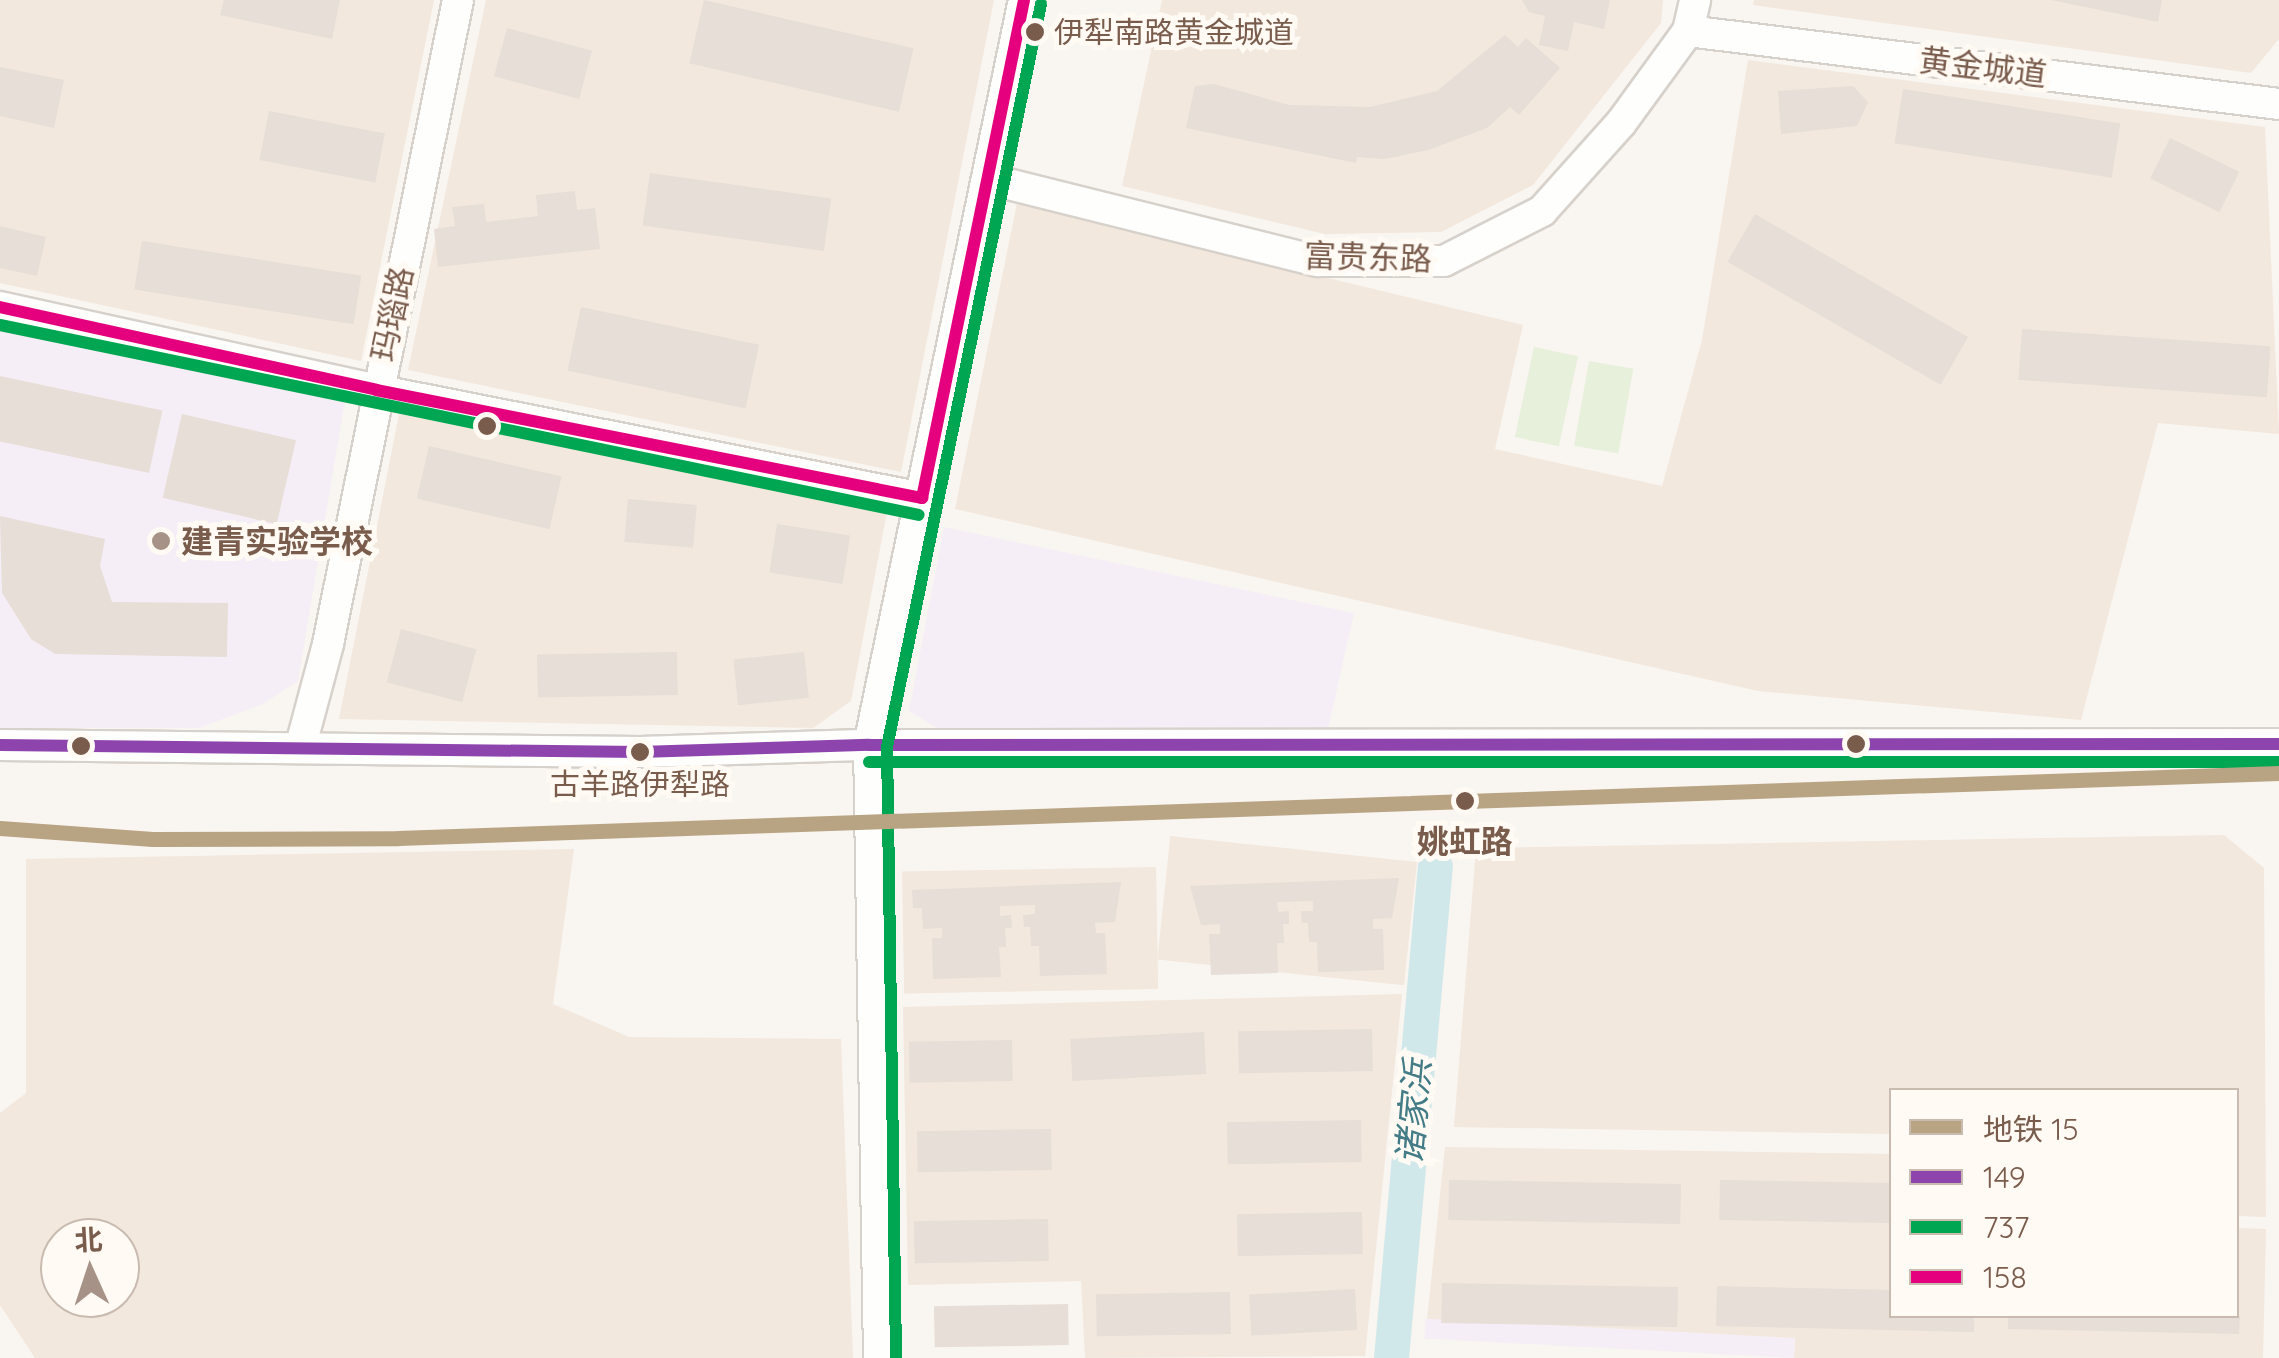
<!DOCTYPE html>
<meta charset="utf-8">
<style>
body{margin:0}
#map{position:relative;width:2279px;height:1358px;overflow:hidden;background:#f9f5f0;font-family:Quicksand,"Noto Sans SC",sans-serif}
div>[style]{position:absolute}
.residential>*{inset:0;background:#f2e8de;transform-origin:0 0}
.education>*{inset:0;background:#f6eef6;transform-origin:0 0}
.green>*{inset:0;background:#e7f0db;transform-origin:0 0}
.river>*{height:35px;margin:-17.5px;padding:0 17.5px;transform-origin:17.5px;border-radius:17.5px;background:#d0e8ea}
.building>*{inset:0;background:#e6ded7;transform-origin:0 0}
.roads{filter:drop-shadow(2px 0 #d7d1cb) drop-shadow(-2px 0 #d7d1cb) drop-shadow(0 2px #d7d1cb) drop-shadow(0 -2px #d7d1cb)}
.minor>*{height:30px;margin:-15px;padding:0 15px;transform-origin:15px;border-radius:15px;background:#fefefd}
.bus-1>*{height:12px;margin:-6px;padding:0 6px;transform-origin:6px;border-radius:6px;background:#8e44ad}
.bus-2>*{height:12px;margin:-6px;padding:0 6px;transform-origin:6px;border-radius:6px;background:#00a651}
.bus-3>*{height:12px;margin:-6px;padding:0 6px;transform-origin:6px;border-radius:6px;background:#e5007d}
.metro-1>*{height:15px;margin:-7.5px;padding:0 7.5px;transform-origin:7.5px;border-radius:7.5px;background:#b8a383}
.dots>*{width:28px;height:28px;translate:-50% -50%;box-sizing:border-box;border:5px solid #fffaf3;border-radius:50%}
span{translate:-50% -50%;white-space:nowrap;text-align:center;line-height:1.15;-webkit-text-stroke:10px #fffaf3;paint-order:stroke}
.bus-label{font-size:30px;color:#7a5c4d}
.left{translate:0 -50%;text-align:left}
.street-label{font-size:32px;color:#7a5c4d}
.poi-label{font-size:32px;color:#7a5c4d;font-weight:700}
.stop-label{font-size:32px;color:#7a5c4d;font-weight:700}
.water-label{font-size:35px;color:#437c86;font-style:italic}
.legend{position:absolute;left:1889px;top:1088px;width:350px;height:230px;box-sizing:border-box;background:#fffaf3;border:2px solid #cabbb1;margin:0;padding:12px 18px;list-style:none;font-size:30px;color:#7a5c4d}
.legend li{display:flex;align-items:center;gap:20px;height:50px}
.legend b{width:50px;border:2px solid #cabbb1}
.north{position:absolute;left:40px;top:1218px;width:100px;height:100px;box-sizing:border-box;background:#fffaf3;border:2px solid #cabbb1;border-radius:50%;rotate:357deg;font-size:28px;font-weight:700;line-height:40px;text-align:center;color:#7a5c4d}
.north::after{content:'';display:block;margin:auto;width:35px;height:45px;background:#a69286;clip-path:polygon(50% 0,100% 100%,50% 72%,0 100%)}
</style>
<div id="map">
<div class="residential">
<div style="clip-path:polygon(0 0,434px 0,361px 361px,0 283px)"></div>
<div style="clip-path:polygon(486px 0,994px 0,901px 472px,408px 370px)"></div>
<div style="clip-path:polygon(1162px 0,1663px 0,1661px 23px,1533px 185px,1441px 232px,1325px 234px,1122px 186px)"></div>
<div style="clip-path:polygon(1754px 0,2279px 0,2279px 39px,2251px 73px,1753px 5px)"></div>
<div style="clip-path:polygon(1748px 60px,2265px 127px,2279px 434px,2158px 423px,2081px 720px,1758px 691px,955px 509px,1017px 203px,1523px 325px,1495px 449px,1662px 486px,1702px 340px)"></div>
<div style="clip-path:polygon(399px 414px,887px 512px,851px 701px,813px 728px,339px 719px)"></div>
<div style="clip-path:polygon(2224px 835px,2264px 868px,2266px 1217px,2237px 1216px,2236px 1090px,1892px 1090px,1891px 1134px,1454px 1127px,1476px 848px)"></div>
<div style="clip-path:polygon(evenodd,574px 849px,553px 1004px,629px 1037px,841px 1039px,853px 1358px,35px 1358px,0 1305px,0 1113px,26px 1093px,26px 859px,574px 849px,60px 1238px,120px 1238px,120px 1298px,60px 1298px,60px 1238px)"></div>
<div style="left:1417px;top:862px;width:124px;height:248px;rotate:96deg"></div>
<div style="left:1156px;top:867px;width:122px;height:254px;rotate:89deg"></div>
<div style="clip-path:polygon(1402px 994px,1365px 1356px,1085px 1358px,1081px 1281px,908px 1285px,903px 1007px)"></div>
<div style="clip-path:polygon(1445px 1147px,1891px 1154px,1892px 1316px,2236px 1316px,2237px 1228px,2266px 1229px,2263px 1358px,1794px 1358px,1795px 1339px,1425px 1339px)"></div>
</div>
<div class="education">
<div style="clip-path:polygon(0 326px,345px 400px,298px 681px,263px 704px,199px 728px,0 728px)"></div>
<div style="clip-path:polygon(944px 527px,1354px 613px,1328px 729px,937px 728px,909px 711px)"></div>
<div style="left:1795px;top:1338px;width:20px;height:370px;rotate:93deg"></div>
</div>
<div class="green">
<div style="left:1534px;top:347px;width:45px;height:92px;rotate:12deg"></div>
<div style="left:1589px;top:361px;width:45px;height:86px;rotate:10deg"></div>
</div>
<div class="river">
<div style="left:1391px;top:1358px;width:494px;rotate:-84.9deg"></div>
</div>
<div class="building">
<div style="clip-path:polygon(224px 0,340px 0,332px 39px,220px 15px)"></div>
<div style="left:704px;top:0;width:215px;height:65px;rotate:13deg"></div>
<div style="clip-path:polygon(1522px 0,1610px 0,1604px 29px,1574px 22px,1568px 51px,1539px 45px,1545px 16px,1529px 12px)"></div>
<div style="clip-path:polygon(2051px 0,2162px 0,2158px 22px)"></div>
<div style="left:507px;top:28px;width:88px;height:50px;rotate:15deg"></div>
<div style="clip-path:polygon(1505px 35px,1518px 47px,1526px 38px,1560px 68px,1519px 115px,1510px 107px,1487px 128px,1428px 150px,1384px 159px,1357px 157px,1356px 163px,1186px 128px,1195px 86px,1214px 84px,1289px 105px,1370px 107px,1437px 91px)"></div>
<div style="clip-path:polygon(0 67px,64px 80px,54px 128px,0 116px)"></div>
<div style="clip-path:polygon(1853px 86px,1868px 102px,1857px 126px,1781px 134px,1778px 91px)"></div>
<div style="left:1903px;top:89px;width:220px;height:55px;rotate:9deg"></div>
<div style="left:269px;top:111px;width:118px;height:50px;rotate:11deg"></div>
<div style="left:2170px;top:138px;width:77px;height:45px;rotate:26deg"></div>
<div style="left:650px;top:173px;width:183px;height:53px;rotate:8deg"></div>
<div style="clip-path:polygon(575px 191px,577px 210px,595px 208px,600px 249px,438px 267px,434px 229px,455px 226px,452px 207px,484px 204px,486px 222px,538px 216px,536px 195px)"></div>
<div style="left:1755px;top:214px;width:246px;height:55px;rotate:30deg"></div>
<div style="clip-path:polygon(0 226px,46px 237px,37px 276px,0 268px)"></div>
<div style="left:142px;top:241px;width:222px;height:49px;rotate:9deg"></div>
<div style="left:581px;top:307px;width:182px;height:65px;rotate:12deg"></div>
<div style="left:2022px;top:329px;width:249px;height:51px;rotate:4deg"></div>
<div style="left:0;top:376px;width:166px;height:64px;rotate:12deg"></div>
<div style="left:182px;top:414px;width:117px;height:86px;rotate:13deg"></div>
<div style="left:429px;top:446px;width:136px;height:54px;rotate:13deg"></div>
<div style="left:628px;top:499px;width:69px;height:43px;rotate:5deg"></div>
<div style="clip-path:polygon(0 516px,105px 539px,100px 566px,112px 602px,228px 603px,227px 657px,55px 654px,31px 639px,2px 593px)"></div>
<div style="left:777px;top:524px;width:74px;height:49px;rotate:9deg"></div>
<div style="left:401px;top:629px;width:78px;height:55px;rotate:15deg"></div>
<div style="left:677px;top:652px;width:43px;height:140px;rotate:89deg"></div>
<div style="left:804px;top:652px;width:46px;height:71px;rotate:84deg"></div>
<div style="clip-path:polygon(1399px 878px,1392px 918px,1373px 919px,1373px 929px,1383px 929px,1384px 970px,1318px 972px,1317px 942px,1309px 942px,1308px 923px,1302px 923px,1301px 911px,1313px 911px,1313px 901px,1277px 902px,1278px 912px,1289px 911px,1289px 924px,1283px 924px,1284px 943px,1277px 943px,1278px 973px,1211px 975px,1209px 934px,1220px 934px,1220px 924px,1201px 925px,1190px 886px)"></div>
<div style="clip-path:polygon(1121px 882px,1115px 922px,1095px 923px,1096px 933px,1105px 933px,1107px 974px,1040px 976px,1039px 946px,1031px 946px,1030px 927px,1024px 927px,1023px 915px,1035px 914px,1035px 905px,1000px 906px,1000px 916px,1011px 915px,1012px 928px,1005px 928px,1006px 947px,999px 947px,1001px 977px,933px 979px,932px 938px,942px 938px,942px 928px,923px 929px,922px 908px,913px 908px,912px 890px)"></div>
<div style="left:1372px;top:1029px;width:42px;height:134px;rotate:89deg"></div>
<div style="left:1204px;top:1032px;width:42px;height:134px;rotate:87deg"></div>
<div style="left:1012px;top:1040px;width:41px;height:103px;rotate:89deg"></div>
<div style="left:1361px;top:1120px;width:42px;height:134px;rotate:89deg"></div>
<div style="left:1051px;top:1129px;width:41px;height:134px;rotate:89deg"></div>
<div style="left:1449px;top:1180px;width:232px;height:40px;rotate:1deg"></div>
<div style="left:1720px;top:1180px;width:172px;height:40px;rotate:1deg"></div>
<div style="left:1362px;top:1212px;width:42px;height:125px;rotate:89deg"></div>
<div style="left:1048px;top:1219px;width:42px;height:134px;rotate:89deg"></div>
<div style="left:1442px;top:1283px;width:236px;height:40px;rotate:1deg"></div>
<div style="clip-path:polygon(1717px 1286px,1892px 1290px,1892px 1316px,1974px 1316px,1974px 1332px,1716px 1326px)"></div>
<div style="left:1355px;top:1289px;width:41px;height:106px;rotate:87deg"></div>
<div style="left:1230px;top:1292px;width:42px;height:134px;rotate:89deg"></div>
<div style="left:1068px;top:1304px;width:41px;height:134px;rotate:89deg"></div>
<div style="clip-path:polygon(2008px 1316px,2240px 1316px,2239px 1334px,2008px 1329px)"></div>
</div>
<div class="roads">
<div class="minor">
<div style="left:1688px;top:31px;width:595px;rotate:7.04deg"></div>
<div style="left:988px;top:179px;width:340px;rotate:14deg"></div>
<div style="left:1318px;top:261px;width:126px"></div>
<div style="left:1444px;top:261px;width:110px;rotate:-27deg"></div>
<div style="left:1542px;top:211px;width:118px;rotate:-48.1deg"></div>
<div style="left:1621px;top:123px;width:114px;rotate:-53.9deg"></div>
<div style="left:1688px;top:31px;width:32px;rotate:-77deg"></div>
<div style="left:0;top:307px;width:385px;rotate:12.4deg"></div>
<div style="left:376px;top:390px;width:557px;rotate:11.19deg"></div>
<div style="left:0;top:745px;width:640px;rotate:0.63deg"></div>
<div style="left:640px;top:752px;width:229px;rotate:-1.8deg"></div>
<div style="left:869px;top:745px;width:1410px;rotate:-0.04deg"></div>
<div style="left:301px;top:745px;width:105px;rotate:-75deg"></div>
<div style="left:328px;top:644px;width:657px;rotate:-78.59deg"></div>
<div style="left:879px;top:1358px;width:613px;rotate:-90.93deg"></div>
<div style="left:869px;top:745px;width:761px;rotate:-78.25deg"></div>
</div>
</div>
<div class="bus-1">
<div style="left:0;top:745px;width:640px;rotate:0.63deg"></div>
<div style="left:640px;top:752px;width:229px;rotate:-1.8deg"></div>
<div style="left:869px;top:745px;width:1410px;rotate:-0.04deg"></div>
</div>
<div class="bus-2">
<div style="left:0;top:325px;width:938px;rotate:11.68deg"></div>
<div style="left:869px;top:762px;width:1410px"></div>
<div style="left:896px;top:1358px;width:611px;rotate:-90.84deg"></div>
<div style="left:887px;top:747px;width:759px;rotate:-78.29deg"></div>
</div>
<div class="bus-3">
<div style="left:0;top:307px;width:385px;rotate:12.4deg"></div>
<div style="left:376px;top:390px;width:557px;rotate:11.19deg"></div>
<div style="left:922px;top:498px;width:508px;rotate:-78.42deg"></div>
</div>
<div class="metro-1">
<div style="left:0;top:828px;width:153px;rotate:4.1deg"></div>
<div style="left:153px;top:839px;width:245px;rotate:-0.2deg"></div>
<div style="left:398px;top:838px;width:1882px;rotate:-1.98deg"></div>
</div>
<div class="dots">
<div style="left:1035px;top:32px;background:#7a5c4d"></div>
<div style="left:487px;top:426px;background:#7a5c4d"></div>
<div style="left:161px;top:541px;background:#a69286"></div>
<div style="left:1856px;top:744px;background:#7a5c4d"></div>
<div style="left:81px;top:746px;background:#7a5c4d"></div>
<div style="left:640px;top:752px;background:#7a5c4d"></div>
<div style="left:1465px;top:801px;background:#7a5c4d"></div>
</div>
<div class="bus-label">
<span class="left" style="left:1054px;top:32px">伊犁南路黄金城道</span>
<span style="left:640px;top:784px">古羊路伊犁路</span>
</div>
<div class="street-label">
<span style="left:1983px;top:67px;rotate:7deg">黄金城道</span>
<span style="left:1368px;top:257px;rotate:2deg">富贵东路</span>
<span style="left:392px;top:314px;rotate:-78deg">玛瑙路</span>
</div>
<div class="poi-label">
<span class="left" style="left:181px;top:541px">建青实验学校</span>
</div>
<div class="stop-label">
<span style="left:1465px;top:841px">姚虹路</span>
</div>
<div class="water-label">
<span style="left:1413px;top:1112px;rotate:-85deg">诸家浜</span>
</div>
<ul class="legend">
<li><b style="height:12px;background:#b8a383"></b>地铁 15</li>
<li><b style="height:12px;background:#8e44ad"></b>149</li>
<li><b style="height:12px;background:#00a651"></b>737</li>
<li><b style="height:12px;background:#e5007d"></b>158</li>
</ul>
<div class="north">北</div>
</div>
